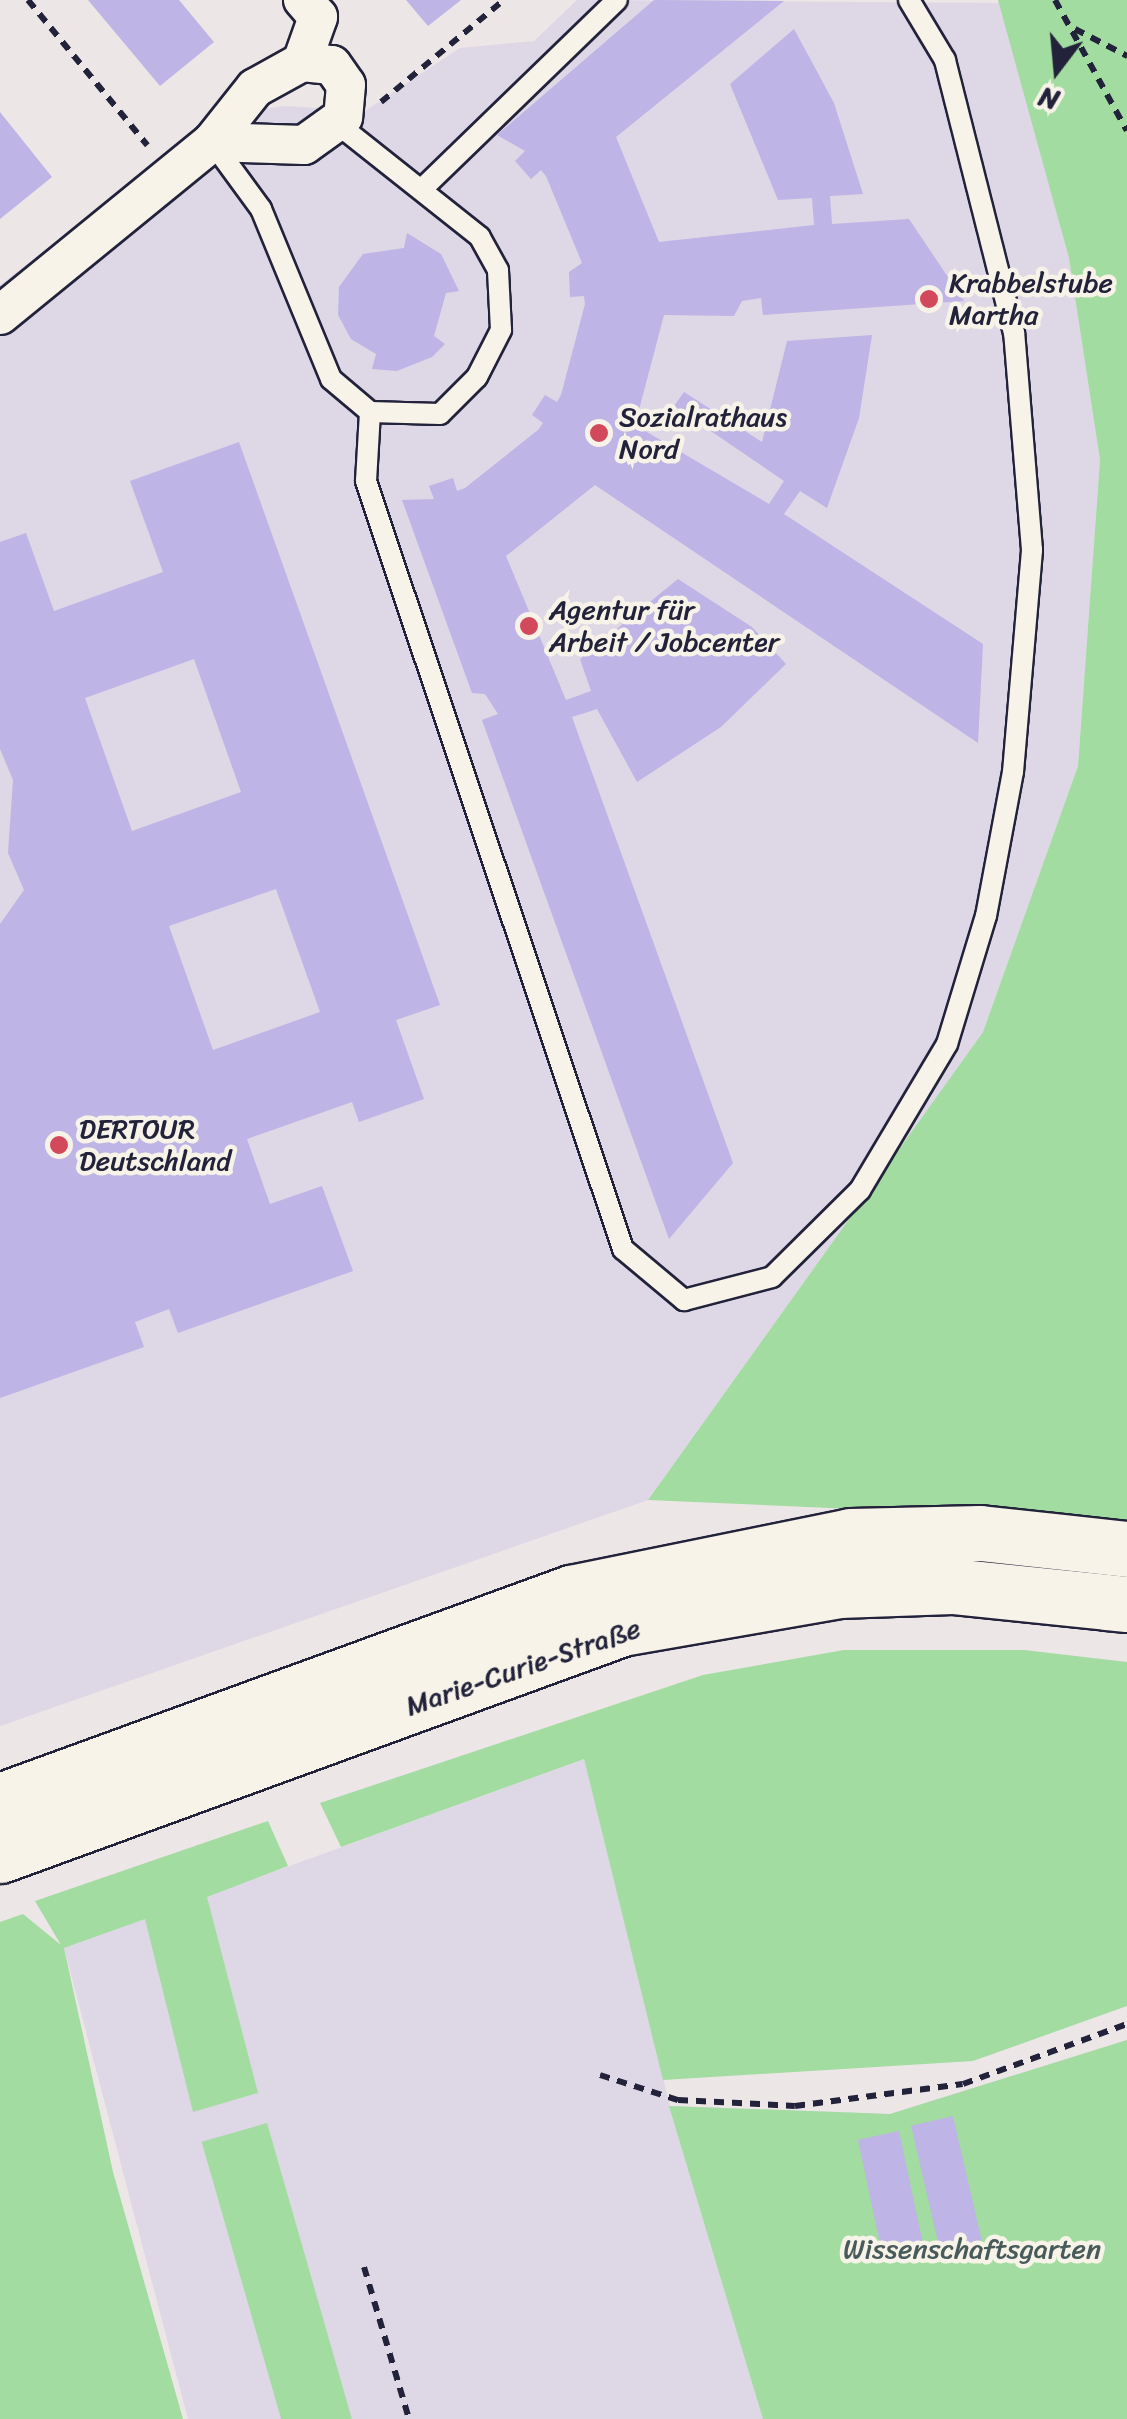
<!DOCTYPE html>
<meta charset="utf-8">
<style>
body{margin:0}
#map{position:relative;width:1127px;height:2419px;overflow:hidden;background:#ece6e7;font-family:Sriracha,sans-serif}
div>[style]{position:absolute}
.built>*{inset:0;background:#ded7e6}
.green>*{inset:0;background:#a2dca1;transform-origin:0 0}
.building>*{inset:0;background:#beb4e5;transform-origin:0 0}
.path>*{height:6px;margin-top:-3px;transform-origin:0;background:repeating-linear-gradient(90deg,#22223b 0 10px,transparent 0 18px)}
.roads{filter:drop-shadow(2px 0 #22223b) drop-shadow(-2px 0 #22223b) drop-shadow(0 2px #22223b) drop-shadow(0 -2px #22223b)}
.service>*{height:20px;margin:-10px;padding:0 10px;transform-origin:10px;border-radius:10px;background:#f7f3e8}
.minor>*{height:38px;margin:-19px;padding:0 19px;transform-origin:19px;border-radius:19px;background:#f7f3e8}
.primary>*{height:55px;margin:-27.5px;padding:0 27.5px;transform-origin:27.5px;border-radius:27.5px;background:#f7f3e8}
.dots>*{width:28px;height:28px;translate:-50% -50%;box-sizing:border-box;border:5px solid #f7f3e8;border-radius:50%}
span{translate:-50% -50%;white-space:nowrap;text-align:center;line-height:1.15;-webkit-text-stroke:9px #f7f3e8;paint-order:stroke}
.poi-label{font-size:28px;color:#22223b}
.left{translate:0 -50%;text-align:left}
.street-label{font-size:28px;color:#22223b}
.park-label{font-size:28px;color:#485a5a}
.north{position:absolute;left:1007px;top:20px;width:100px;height:100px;-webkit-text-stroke:8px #f7f3e8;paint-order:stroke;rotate:196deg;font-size:28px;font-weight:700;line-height:40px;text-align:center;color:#22223b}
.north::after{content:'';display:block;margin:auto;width:35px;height:45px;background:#22223b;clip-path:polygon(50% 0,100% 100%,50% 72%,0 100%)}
</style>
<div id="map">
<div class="built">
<div style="clip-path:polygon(577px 0,1001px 3px,1069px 258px,1100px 460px,1078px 766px,983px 1032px,648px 1500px,0 1726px,0 285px,219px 115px,285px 106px,365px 111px,460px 48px,534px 41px)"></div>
<div style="clip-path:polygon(584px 1759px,670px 2106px,890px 2114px,1127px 2040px,1127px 2419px,188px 2419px,64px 1948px)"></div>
</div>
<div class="green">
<div style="clip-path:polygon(998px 0,1127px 0,1127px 1521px,648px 1500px,983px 1032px,1078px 766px,1100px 460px,1069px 258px)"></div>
<div style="clip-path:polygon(844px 1650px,1024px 1650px,1127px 1662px,1127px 2006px,973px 2061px,663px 2080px,584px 1759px,341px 1847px,320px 1803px,703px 1675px)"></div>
<div style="clip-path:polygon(268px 1821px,288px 1866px,207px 1897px,258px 2093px,193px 2112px,145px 1919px,64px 1948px,113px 2172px,183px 2419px,0 2419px,0 1922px,23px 1914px,61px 1945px,35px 1901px)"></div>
<div style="clip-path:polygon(1127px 2040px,1127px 2419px,763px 2419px,669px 2106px,890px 2114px)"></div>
<div style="left:267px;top:2123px;width:308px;height:68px;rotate:74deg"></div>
</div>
<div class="building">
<div style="clip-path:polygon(88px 0,179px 0,214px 42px,160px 86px)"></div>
<div style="clip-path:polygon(406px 0,461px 0,428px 26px)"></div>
<div style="clip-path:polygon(654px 0,784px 1px,616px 137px,659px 242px,814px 225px,812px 198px,778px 200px,730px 84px,794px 29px,834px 103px,863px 194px,830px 196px,832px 224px,909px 219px,964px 301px,763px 315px,761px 298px,742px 301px,734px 316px,664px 315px,635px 425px,769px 504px,784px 481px,674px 406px,684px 392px,762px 442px,787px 341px,872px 335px,859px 418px,827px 508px,800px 491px,784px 514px,983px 644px,978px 743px,595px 485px,506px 556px,566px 700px,591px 691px,580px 659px,678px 579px,752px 627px,786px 664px,721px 727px,637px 782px,597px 709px,572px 717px,733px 1163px,669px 1239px,482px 720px,498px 714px,485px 694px,472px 693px,402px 500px,434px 499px,429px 486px,453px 478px,457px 491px,465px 488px,538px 430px,543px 423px,532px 415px,545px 395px,557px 402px,561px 395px,585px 304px,584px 296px,570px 297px,569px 272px,582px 263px,546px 176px,541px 170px,531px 179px,515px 161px,525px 151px,497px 135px)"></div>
<div style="clip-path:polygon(0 112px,52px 177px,0 219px)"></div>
<div style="clip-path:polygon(407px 233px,441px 254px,459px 291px,446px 293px,434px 336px,445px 344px,432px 357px,397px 371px,372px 369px,376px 354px,351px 339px,338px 315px,339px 287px,363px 254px,404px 248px)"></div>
<div style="clip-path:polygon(evenodd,239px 442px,440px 1005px,396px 1020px,424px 1099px,359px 1122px,352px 1102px,247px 1139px,270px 1204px,322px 1186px,353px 1271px,178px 1333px,169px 1309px,135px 1322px,144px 1347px,0 1398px,0 924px,24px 890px,8px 853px,13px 780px,0 749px,0 542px,26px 533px,54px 611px,163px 572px,130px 481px,239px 442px,194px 659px,241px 792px,132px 831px,85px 698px,194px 659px,239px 442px,276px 889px,320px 1012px,213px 1050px,169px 926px,276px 889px)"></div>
<div style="left:953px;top:2116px;width:128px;height:43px;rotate:77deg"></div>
<div style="left:899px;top:2131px;width:125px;height:42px;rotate:78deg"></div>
</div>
<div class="path">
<div style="left:28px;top:0;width:188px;rotate:50.6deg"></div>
<div style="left:1055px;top:0;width:149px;rotate:61.2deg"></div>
<div style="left:1075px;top:29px;width:59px;rotate:27.4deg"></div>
<div style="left:381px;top:102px;width:160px;rotate:-39.7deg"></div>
<div style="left:600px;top:2075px;width:82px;rotate:17.8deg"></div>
<div style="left:678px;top:2100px;width:117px;rotate:2.9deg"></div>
<div style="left:795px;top:2106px;width:169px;rotate:-7.5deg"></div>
<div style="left:963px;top:2084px;width:175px;rotate:-20.1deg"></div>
<div style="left:364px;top:2267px;width:159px;rotate:73.5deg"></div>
</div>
<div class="roads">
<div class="service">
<div style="left:212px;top:142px;width:83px;rotate:53.8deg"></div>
<div style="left:261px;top:209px;width:184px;rotate:67.6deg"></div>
<div style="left:331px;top:379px;width:51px;rotate:40.2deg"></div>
<div style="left:370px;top:412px;width:70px;rotate:1.6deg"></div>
<div style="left:440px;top:414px;width:52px;rotate:-45deg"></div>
<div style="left:477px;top:377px;width:53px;rotate:-62.9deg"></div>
<div style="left:501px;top:330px;width:60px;rotate:-92.9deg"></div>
<div style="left:498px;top:270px;width:38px;rotate:-119deg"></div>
<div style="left:480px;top:237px;width:184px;rotate:-141.6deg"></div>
<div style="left:423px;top:188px;width:270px;rotate:-44.1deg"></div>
<div style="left:370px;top:412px;width:69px;rotate:93.3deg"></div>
<div style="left:366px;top:481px;width:810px;rotate:71.5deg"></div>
<div style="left:623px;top:1249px;width:80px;rotate:39.9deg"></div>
<div style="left:684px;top:1300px;width:91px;rotate:-14.6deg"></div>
<div style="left:772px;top:1277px;width:124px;rotate:-44.7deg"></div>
<div style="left:860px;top:1190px;width:170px;rotate:-59.2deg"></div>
<div style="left:947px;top:1044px;width:134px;rotate:-73.1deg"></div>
<div style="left:986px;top:916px;width:147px;rotate:-79.4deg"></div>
<div style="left:1013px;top:772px;width:223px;rotate:-85.1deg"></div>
<div style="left:1032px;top:550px;width:218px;rotate:-94.7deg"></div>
<div style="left:1014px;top:333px;width:282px;rotate:-104.2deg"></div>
<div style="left:945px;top:60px;width:70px;rotate:-121deg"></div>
</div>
<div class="minor">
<div style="left:302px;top:62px;width:48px;rotate:-70.4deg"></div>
<div style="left:318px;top:17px;width:23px;rotate:-131deg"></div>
<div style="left:0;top:315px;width:274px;rotate:-39.2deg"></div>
<div style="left:212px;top:142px;width:69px;rotate:-51.5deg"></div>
<div style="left:255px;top:88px;width:54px;rotate:-29deg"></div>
<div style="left:302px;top:62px;width:30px;rotate:6deg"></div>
<div style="left:332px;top:65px;width:24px;rotate:55deg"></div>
<div style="left:346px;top:85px;width:32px;rotate:95deg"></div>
<div style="left:343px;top:117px;width:48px;rotate:144.3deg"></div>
<div style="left:304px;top:145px;width:92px;rotate:-178.1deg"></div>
</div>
<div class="primary">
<div style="left:0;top:1801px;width:608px;rotate:-20.02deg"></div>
<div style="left:571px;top:1593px;width:285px;rotate:-11.5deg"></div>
<div style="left:850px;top:1536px;width:130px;rotate:-1.3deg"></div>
<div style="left:980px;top:1533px;width:148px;rotate:6.2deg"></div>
<div style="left:0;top:1855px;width:662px;rotate:-20.05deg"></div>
<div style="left:622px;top:1628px;width:220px;rotate:-9.9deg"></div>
<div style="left:839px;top:1590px;width:113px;rotate:-2deg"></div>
<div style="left:952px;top:1586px;width:176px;rotate:5.9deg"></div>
</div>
</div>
<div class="dots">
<div style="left:929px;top:299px;background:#d1495b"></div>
<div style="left:599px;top:433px;background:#d1495b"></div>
<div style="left:529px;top:626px;background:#d1495b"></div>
<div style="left:59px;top:1145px;background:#d1495b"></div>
</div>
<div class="poi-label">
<span class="left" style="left:949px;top:299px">Krabbelstube<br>Martha</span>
<span class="left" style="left:619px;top:433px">Sozialrathaus<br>Nord</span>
<span class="left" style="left:549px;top:626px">Agentur für<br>Arbeit / Jobcenter</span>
<span class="left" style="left:79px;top:1145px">DERTOUR<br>Deutschland</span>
</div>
<div class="street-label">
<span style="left:523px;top:1667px;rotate:-19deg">Marie-Curie-Straße</span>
</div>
<div class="park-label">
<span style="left:972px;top:2249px">Wissenschaftsgarten</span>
</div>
<div class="north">N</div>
</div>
